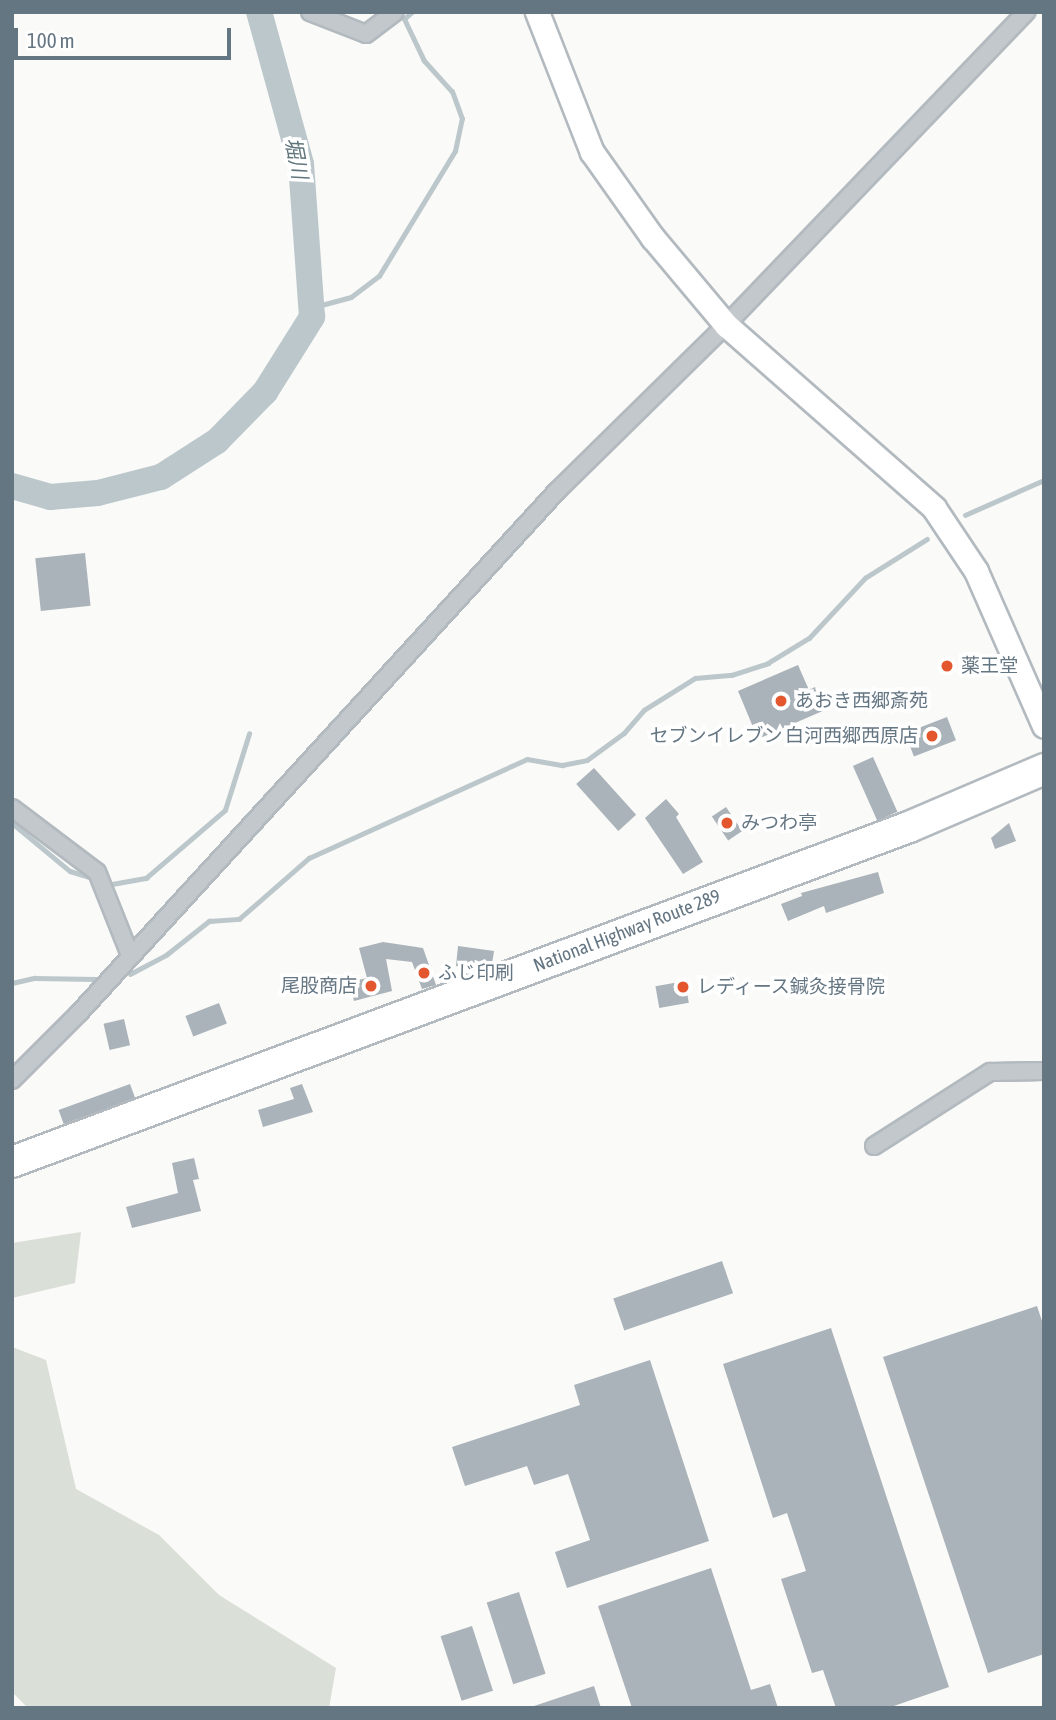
<!DOCTYPE html>
<meta charset="utf-8">
<style>
body{margin:0}
#map{position:relative;width:1056px;height:1720px;overflow:hidden;background:#fafaf8;font-family:"Asap Condensed","Noto Sans JP",sans-serif}
div>[style]{position:absolute}
.green>*{inset:0;background:#dadfd7}
.stream>*{height:4.5px;margin:-2.25px;padding:0 2.25px;transform-origin:2.25px;border-radius:2.25px;background:#bbc7cb}
.river>*{height:26px;margin:-13px;padding:0 13px;transform-origin:13px;border-radius:13px;background:#bbc7cb}
.building>*{inset:0;background:#aab3b9;transform-origin:0 0}
.roads{filter:drop-shadow(2px 0 #b3babf) drop-shadow(-2px 0 #b3babf) drop-shadow(0 2px #b3babf) drop-shadow(0 -2px #b3babf)}
.street>*{height:16px;margin:-8px;padding:0 8px;transform-origin:8px;border-radius:8px;background:#c3c8cc}
.secondary>*{height:23px;margin:-11.5px;padding:0 11.5px;transform-origin:11.5px;border-radius:11.5px;background:#fff}
.highway>*{height:30px;margin:-15px;padding:0 15px;transform-origin:15px;border-radius:15px;background:#fff}
.dots>*{width:19px;height:19px;translate:-50% -50%;box-sizing:border-box;border:4px solid #fff;border-radius:50%}
span{translate:-50% -50%;white-space:nowrap;text-align:center;line-height:1.15;-webkit-text-stroke:7px #fff;paint-order:stroke}
.poi-label{font-size:19px;color:#657683}
.left{translate:0 -50%;text-align:left}
.right{translate:-100% -50%;text-align:right}
.street-label{font-size:19px;color:#657683}
.water-label{font-size:21px;color:#60757c;font-style:italic}
.frame{position:absolute;inset:0;border:14px solid #657683;pointer-events:none}
.scale{position:absolute;left:14px;top:28px;width:217px;height:32px;box-sizing:border-box;border:4px solid #657683;border-top:0;padding-left:9px;font-size:21px;line-height:24px;white-space:nowrap;color:#657683;-webkit-text-stroke:5px #fff;paint-order:stroke}
</style>
<div id="map">
<div class="green">
<div style="clip-path:polygon(81px 1232px,75px 1283px,12px 1298px,12px 1243px)"></div>
<div style="clip-path:polygon(12px 1347px,46px 1360px,76px 1489px,159px 1535px,219px 1595px,336px 1668px,329px 1708px,28px 1708px,12px 1692px)"></div>
</div>
<div class="stream">
<div style="left:314px;top:307px;width:38px;rotate:-15deg"></div>
<div style="left:351px;top:297px;width:35px;rotate:-37deg"></div>
<div style="left:379px;top:276px;width:146px;rotate:-58.7deg"></div>
<div style="left:455px;top:151px;width:33px;rotate:-78deg"></div>
<div style="left:462px;top:119px;width:29px;rotate:-110deg"></div>
<div style="left:452px;top:92px;width:42px;rotate:-132.1deg"></div>
<div style="left:424px;top:61px;width:47px;rotate:-115.5deg"></div>
<div style="left:404px;top:19px;width:11px;rotate:-41deg"></div>
<div style="left:965px;top:515px;width:86px;rotate:-23.9deg"></div>
<div style="left:12px;top:823px;width:75px;rotate:39.6deg"></div>
<div style="left:70px;top:871px;width:21px;rotate:17deg"></div>
<div style="left:112px;top:884px;width:35px;rotate:-10deg"></div>
<div style="left:146px;top:878px;width:104px;rotate:-40.7deg"></div>
<div style="left:225px;top:810px;width:80px;rotate:-72.5deg"></div>
<div style="left:130px;top:974px;width:41px;rotate:-27.8deg"></div>
<div style="left:166px;top:955px;width:55px;rotate:-38.3deg"></div>
<div style="left:209px;top:921px;width:30px;rotate:-4deg"></div>
<div style="left:239px;top:919px;width:93px;rotate:-41.1deg"></div>
<div style="left:309px;top:858px;width:239px;rotate:-24.4deg"></div>
<div style="left:527px;top:759px;width:36px;rotate:10deg"></div>
<div style="left:562px;top:765px;width:25px;rotate:-11deg"></div>
<div style="left:587px;top:760px;width:46px;rotate:-36.1deg"></div>
<div style="left:624px;top:733px;width:30px;rotate:-49deg"></div>
<div style="left:644px;top:710px;width:60px;rotate:-32.1deg"></div>
<div style="left:695px;top:678px;width:37px;rotate:-5deg"></div>
<div style="left:732px;top:675px;width:38px;rotate:-18deg"></div>
<div style="left:768px;top:663px;width:48px;rotate:-31.4deg"></div>
<div style="left:809px;top:638px;width:82px;rotate:-47deg"></div>
<div style="left:865px;top:578px;width:73px;rotate:-32.2deg"></div>
<div style="left:12px;top:983px;width:23px;rotate:-13deg"></div>
<div style="left:34px;top:978px;width:62px;rotate:0.9deg"></div>
</div>
<div class="river">
<div style="left:12px;top:486px;width:40px;rotate:16deg"></div>
<div style="left:50px;top:497px;width:48px;rotate:-4.8deg"></div>
<div style="left:98px;top:493px;width:65px;rotate:-14.3deg"></div>
<div style="left:161px;top:477px;width:67px;rotate:-32.7deg"></div>
<div style="left:217px;top:441px;width:69px;rotate:-45.6deg"></div>
<div style="left:265px;top:392px;width:89px;rotate:-57.9deg"></div>
<div style="left:312px;top:317px;width:153px;rotate:-94.1deg"></div>
<div style="left:301px;top:164px;width:158px;rotate:-105.4deg"></div>
</div>
<div class="building">
<div style="left:85px;top:553px;width:53px;height:50px;rotate:84deg"></div>
<div style="clip-path:polygon(798px 665px,809px 690px,815px 687px,825px 710px,758px 739px,738px 691px)"></div>
<div style="left:947px;top:717px;width:25px;height:45px;rotate:69deg"></div>
<div style="left:873px;top:757px;width:60px;height:22px;rotate:66deg"></div>
<div style="left:594px;top:768px;width:63px;height:24px;rotate:48deg"></div>
<div style="clip-path:polygon(666px 799px,679px 814px,676px 817px,703px 862px,683px 874px,645px 818px)"></div>
<div style="left:726px;top:807px;width:29px;height:17px;rotate:56deg"></div>
<div style="clip-path:polygon(1009px 823px,1016px 841px,995px 849px,991px 838px)"></div>
<div style="clip-path:polygon(878px 872px,884px 893px,826px 913px,824px 906px,788px 921px,781px 904px,802px 896px,801px 893px)"></div>
<div style="clip-path:polygon(383px 942px,423px 948px,436px 985px,422px 989px,412px 962px,386px 959px,392px 991px,354px 1001px,349px 982px,367px 978px,359px 948px)"></div>
<div style="clip-path:polygon(458px 946px,494px 951px,492px 964px,479px 969px,456px 966px)"></div>
<div style="left:685px;top:981px;width:22px;height:30px;rotate:80deg"></div>
<div style="left:219px;top:1003px;width:22px;height:36px;rotate:69deg"></div>
<div style="left:124px;top:1019px;width:27px;height:21px;rotate:77deg"></div>
<div style="left:130px;top:1084px;width:15px;height:76px;rotate:70deg"></div>
<div style="clip-path:polygon(302px 1084px,313px 1112px,263px 1127px,258px 1110px,294px 1099px,290px 1088px)"></div>
<div style="clip-path:polygon(194px 1158px,199px 1179px,193px 1180px,201px 1211px,132px 1228px,126px 1207px,178px 1193px,172px 1163px)"></div>
<div style="left:722px;top:1261px;width:34px;height:115px;rotate:71deg"></div>
<div style="clip-path:polygon(1037px 1306px,1044px 1327px,1044px 1654px,988px 1673px,883px 1357px)"></div>
<div style="clip-path:polygon(831px 1328px,949px 1687px,888px 1708px,836px 1708px,823px 1670px,812px 1673px,781px 1579px,806px 1571px,787px 1513px,773px 1518px,723px 1364px)"></div>
<div style="clip-path:polygon(650px 1360px,709px 1541px,567px 1588px,555px 1552px,590px 1540px,568px 1474px,534px 1485px,527px 1466px,465px 1486px,452px 1447px,580px 1405px,574px 1385px)"></div>
<div style="clip-path:polygon(711px 1568px,751px 1690px,770px 1684px,778px 1708px,632px 1708px,598px 1606px)"></div>
<div style="left:519px;top:1592px;width:86px;height:34px;rotate:72deg"></div>
<div style="left:472px;top:1626px;width:68px;height:33px;rotate:72deg"></div>
<div style="clip-path:polygon(594px 1686px,601px 1708px,534px 1708px,534px 1706px)"></div>
</div>
<div class="roads">
<div class="street">
<div style="left:310px;top:12px;width:60px;rotate:21.4deg"></div>
<div style="left:366px;top:34px;width:36px;rotate:-37deg"></div>
<div style="left:12px;top:808px;width:106px;rotate:37deg"></div>
<div style="left:97px;top:872px;width:89px;rotate:68.3deg"></div>
<div style="left:12px;top:1080px;width:95px;rotate:-45deg"></div>
<div style="left:79px;top:1013px;width:708px;rotate:-47.52deg"></div>
<div style="left:557px;top:491px;width:237px;rotate:-44.5deg"></div>
<div style="left:726px;top:325px;width:434px;rotate:-46.2deg"></div>
<div style="left:874px;top:1146px;width:138px;rotate:-32.5deg"></div>
<div style="left:990px;top:1072px;width:54px;rotate:-1.1deg"></div>
</div>
<div class="secondary">
<div style="left:537px;top:12px;width:150px;rotate:68.6deg"></div>
<div style="left:592px;top:152px;width:105px;rotate:54.7deg"></div>
<div style="left:653px;top:238px;width:114px;rotate:50deg"></div>
<div style="left:726px;top:325px;width:277px;rotate:41.3deg"></div>
<div style="left:934px;top:508px;width:76px;rotate:56.3deg"></div>
<div style="left:976px;top:571px;width:169px;rotate:66.3deg"></div>
</div>
<div class="highway">
<div style="left:12px;top:1162px;width:958px;rotate:-20.48deg"></div>
<div style="left:909px;top:827px;width:147px;rotate:-23.2deg"></div>
</div>
</div>
<div class="dots">
<div style="left:947px;top:666px;background:#e4572e"></div>
<div style="left:781px;top:701px;background:#e4572e"></div>
<div style="left:932px;top:736px;background:#e4572e"></div>
<div style="left:727px;top:823px;background:#e4572e"></div>
<div style="left:424px;top:973px;background:#e4572e"></div>
<div style="left:371px;top:986px;background:#e4572e"></div>
<div style="left:683px;top:987px;background:#e4572e"></div>
</div>
<div class="poi-label">
<span class="left" style="left:961px;top:666px">薬王堂</span>
<span class="left" style="left:795px;top:701px">あおき西郷斎苑</span>
<span class="right" style="left:918px;top:736px">セブンイレブン 白河西郷西原店</span>
<span class="left" style="left:741px;top:823px">みつわ亭</span>
<span class="left" style="left:438px;top:973px">ふじ印刷</span>
<span class="right" style="left:357px;top:986px">尾股商店</span>
<span class="left" style="left:697px;top:987px">レディース鍼灸接骨院</span>
</div>
<div class="street-label">
<span style="left:627px;top:931px;rotate:-21deg">National Highway Route 289</span>
</div>
<div class="water-label">
<span style="left:297px;top:158px;rotate:79deg">堀川</span>
</div>
<div class="frame"></div>
<div class="scale">100 m</div>
</div>
